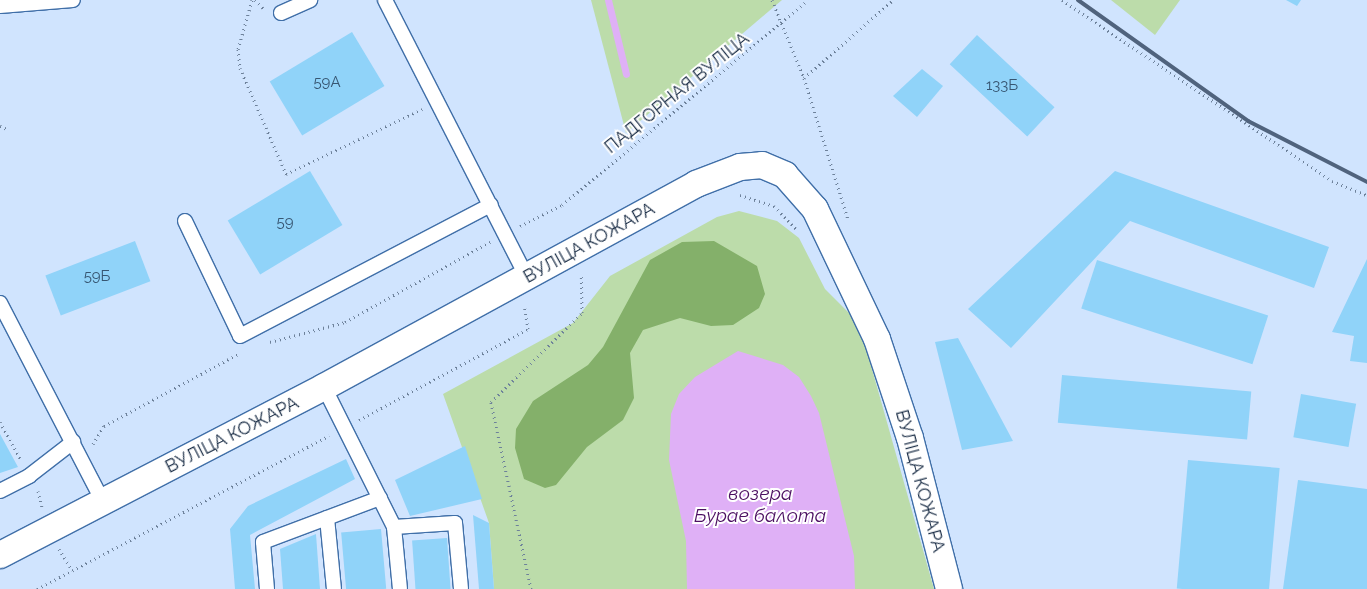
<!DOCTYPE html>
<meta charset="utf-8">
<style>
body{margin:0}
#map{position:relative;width:1367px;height:589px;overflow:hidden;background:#d0e4fe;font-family:Raleway,sans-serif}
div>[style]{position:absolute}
.green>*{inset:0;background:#bcdcaa}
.forest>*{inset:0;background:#84b06a}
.water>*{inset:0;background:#dfb0f6}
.stream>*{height:7px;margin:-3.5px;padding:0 3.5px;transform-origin:3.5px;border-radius:3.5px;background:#dfb0f6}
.building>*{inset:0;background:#90d3f9;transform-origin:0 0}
.path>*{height:3px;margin-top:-1.5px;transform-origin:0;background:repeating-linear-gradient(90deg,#6d819a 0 1px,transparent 0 5px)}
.roads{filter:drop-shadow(1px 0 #406fa8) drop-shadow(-1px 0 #406fa8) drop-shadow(0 1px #406fa8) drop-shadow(0 -1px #406fa8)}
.service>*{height:14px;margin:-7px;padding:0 7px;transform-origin:7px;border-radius:7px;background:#fff}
.minor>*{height:26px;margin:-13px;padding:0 13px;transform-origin:13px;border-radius:13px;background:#fff}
.rail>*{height:4px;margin:-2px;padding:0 2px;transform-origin:2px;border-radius:2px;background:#50637d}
span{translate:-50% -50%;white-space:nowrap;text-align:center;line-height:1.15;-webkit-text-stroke:4px #fff;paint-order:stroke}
.number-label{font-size:15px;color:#375672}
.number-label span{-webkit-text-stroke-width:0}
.street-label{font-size:18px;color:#192c45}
.water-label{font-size:19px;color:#4c1062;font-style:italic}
</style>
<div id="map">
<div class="green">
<div style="clip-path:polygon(591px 0,782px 0,626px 133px)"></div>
<div style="clip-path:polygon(1111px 0,1180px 0,1155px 35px)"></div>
<div style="clip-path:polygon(739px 211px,777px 221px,799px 238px,825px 289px,859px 323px,934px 589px,494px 589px,489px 523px,443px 394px,573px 323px,610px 276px,717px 217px)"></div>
</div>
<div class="forest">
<div style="clip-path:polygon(714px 241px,757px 266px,765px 294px,759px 308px,733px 325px,711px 326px,680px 318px,643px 330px,630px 353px,634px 398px,623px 420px,587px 447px,556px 485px,545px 488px,524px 479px,515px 448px,516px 429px,533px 401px,588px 365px,603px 347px,650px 260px,682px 242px)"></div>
</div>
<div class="water">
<div style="clip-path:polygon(738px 351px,783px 365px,799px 377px,811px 396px,819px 413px,854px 556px,855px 589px,687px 589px,686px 541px,669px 460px,671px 414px,679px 394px,695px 377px)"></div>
</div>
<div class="stream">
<div style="left:608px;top:0;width:76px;rotate:76.3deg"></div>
</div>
<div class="building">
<div style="clip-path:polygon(1286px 0,1301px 0,1297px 6px)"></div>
<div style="left:352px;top:32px;width:63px;height:96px;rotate:59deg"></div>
<div style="left:977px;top:35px;width:106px;height:40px;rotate:43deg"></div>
<div style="clip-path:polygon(922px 69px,943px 86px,917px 117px,893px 96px)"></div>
<div style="left:310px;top:171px;width:63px;height:96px;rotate:59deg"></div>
<div style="clip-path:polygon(1115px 171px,1329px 247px,1314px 288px,1130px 221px,1011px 348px,968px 309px)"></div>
<div style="left:135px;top:241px;width:43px;height:96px;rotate:69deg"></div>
<div style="clip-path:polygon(1367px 259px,1367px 363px,1350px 361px,1354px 336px,1332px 332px)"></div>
<div style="left:1097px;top:260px;width:180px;height:51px;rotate:18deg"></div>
<div style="clip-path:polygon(958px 338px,1013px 441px,962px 450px,935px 342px)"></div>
<div style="left:1062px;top:375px;width:190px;height:48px;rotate:5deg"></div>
<div style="left:1301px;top:394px;width:56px;height:44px;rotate:10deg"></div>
<div style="clip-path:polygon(0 434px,18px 467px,0 473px)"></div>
<div style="clip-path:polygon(465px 446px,482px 499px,410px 516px,395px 480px)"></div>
<div style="clip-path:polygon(346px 459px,355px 479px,250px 535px,255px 589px,235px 589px,230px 529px,248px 506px)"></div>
<div style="left:1188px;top:460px;width:92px;height:129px;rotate:5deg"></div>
<div style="clip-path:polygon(1298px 480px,1367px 489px,1367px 589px,1283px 589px)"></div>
<div style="clip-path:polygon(473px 515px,489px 523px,494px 589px,479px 589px)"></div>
<div style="left:381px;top:529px;width:60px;height:40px;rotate:85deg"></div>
<div style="clip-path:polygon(316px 534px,320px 589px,283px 589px,280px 549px)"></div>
<div style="left:447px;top:538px;width:51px;height:35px;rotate:86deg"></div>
</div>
<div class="path">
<div style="left:252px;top:0;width:51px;rotate:105.9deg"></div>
<div style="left:238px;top:49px;width:19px;rotate:84deg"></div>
<div style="left:240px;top:68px;width:116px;rotate:66.5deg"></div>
<div style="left:286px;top:174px;width:151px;rotate:-25.5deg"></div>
<div style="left:255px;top:0;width:13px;rotate:45deg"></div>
<div style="left:772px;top:0;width:84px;rotate:67.7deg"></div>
<div style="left:804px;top:78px;width:148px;rotate:72.7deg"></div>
<div style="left:1062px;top:0;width:325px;rotate:33.8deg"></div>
<div style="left:1332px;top:181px;width:38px;rotate:22deg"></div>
<div style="left:804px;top:78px;width:118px;rotate:-41.2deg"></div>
<div style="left:0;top:126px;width:8px;rotate:23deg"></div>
<div style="left:740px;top:195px;width:36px;rotate:18deg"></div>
<div style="left:774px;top:206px;width:32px;rotate:46deg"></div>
<div style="left:520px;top:226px;width:47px;rotate:-26.6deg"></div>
<div style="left:562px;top:205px;width:320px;rotate:-39.8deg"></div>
<div style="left:270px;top:342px;width:78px;rotate:-14.9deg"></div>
<div style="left:345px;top:322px;width:166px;rotate:-28.9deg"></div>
<div style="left:359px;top:420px;width:192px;rotate:-28.3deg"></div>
<div style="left:528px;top:329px;width:24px;rotate:-99deg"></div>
<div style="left:0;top:422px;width:43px;rotate:61.1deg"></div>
<div style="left:93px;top:444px;width:21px;rotate:-59deg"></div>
<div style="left:104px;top:426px;width:152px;rotate:-28.2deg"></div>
<div style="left:38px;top:491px;width:16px;rotate:76deg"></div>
<div style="left:59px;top:549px;width:25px;rotate:58deg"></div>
<div style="left:37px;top:589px;width:330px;rotate:-27.7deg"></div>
<div style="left:531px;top:589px;width:191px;rotate:-102.1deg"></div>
<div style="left:491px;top:402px;width:127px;rotate:-44.4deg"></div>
<div style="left:582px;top:313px;width:39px;rotate:-91deg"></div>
</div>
<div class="roads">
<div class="service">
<div style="left:385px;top:0;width:311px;rotate:62.9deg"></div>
<div style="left:0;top:6px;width:73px;rotate:-4.7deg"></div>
<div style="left:281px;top:13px;width:32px;rotate:-24deg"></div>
<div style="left:185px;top:221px;width:127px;rotate:64.4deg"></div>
<div style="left:240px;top:336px;width:283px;rotate:-27.6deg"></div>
<div style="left:0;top:303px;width:224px;rotate:62.6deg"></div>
<div style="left:324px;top:387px;width:157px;rotate:63.4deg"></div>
<div style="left:394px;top:527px;width:62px;rotate:84.5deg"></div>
<div style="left:0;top:491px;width:33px;rotate:-27deg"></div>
<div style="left:29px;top:476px;width:56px;rotate:-37.7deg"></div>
<div style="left:327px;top:518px;width:71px;rotate:84.4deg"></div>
<div style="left:394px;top:527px;width:61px;rotate:-3.8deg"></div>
<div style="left:455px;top:523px;width:66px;rotate:84.8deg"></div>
<div style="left:267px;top:589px;width:47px;rotate:-94.9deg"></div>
<div style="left:263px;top:542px;width:125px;rotate:-20.6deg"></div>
</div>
<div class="minor">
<div style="left:0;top:555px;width:365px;rotate:-27.4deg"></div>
<div style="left:324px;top:387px;width:424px;rotate:-28.6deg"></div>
<div style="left:696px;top:184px;width:47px;rotate:-21.1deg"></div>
<div style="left:740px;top:167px;width:22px;rotate:-5deg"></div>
<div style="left:762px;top:165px;width:25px;rotate:23deg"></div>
<div style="left:785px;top:175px;width:45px;rotate:48.6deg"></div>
<div style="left:815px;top:209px;width:144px;rotate:64.5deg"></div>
<div style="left:877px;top:339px;width:104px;rotate:71.6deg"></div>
<div style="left:910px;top:438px;width:156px;rotate:75.5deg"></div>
</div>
</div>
<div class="rail">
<div style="left:1078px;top:0;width:209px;rotate:35.4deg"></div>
<div style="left:1248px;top:121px;width:134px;rotate:27.1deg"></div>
</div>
<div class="number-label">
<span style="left:327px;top:83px">59А</span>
<span style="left:1002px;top:86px">133Б</span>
<span style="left:285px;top:223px">59</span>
<span style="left:97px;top:277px">59Б</span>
</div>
<div class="street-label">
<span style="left:677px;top:93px;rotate:-39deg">ПАДГОРНАЯ ВУЛІЦА</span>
<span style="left:589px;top:243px;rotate:-29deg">ВУЛІЦА КОЖАРА</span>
<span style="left:232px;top:435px;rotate:-27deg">ВУЛІЦА КОЖАРА</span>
<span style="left:920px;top:481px;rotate:75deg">ВУЛІЦА КОЖАРА</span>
</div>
<div class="water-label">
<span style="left:760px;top:505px">возера<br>Бурае балота</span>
</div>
</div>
